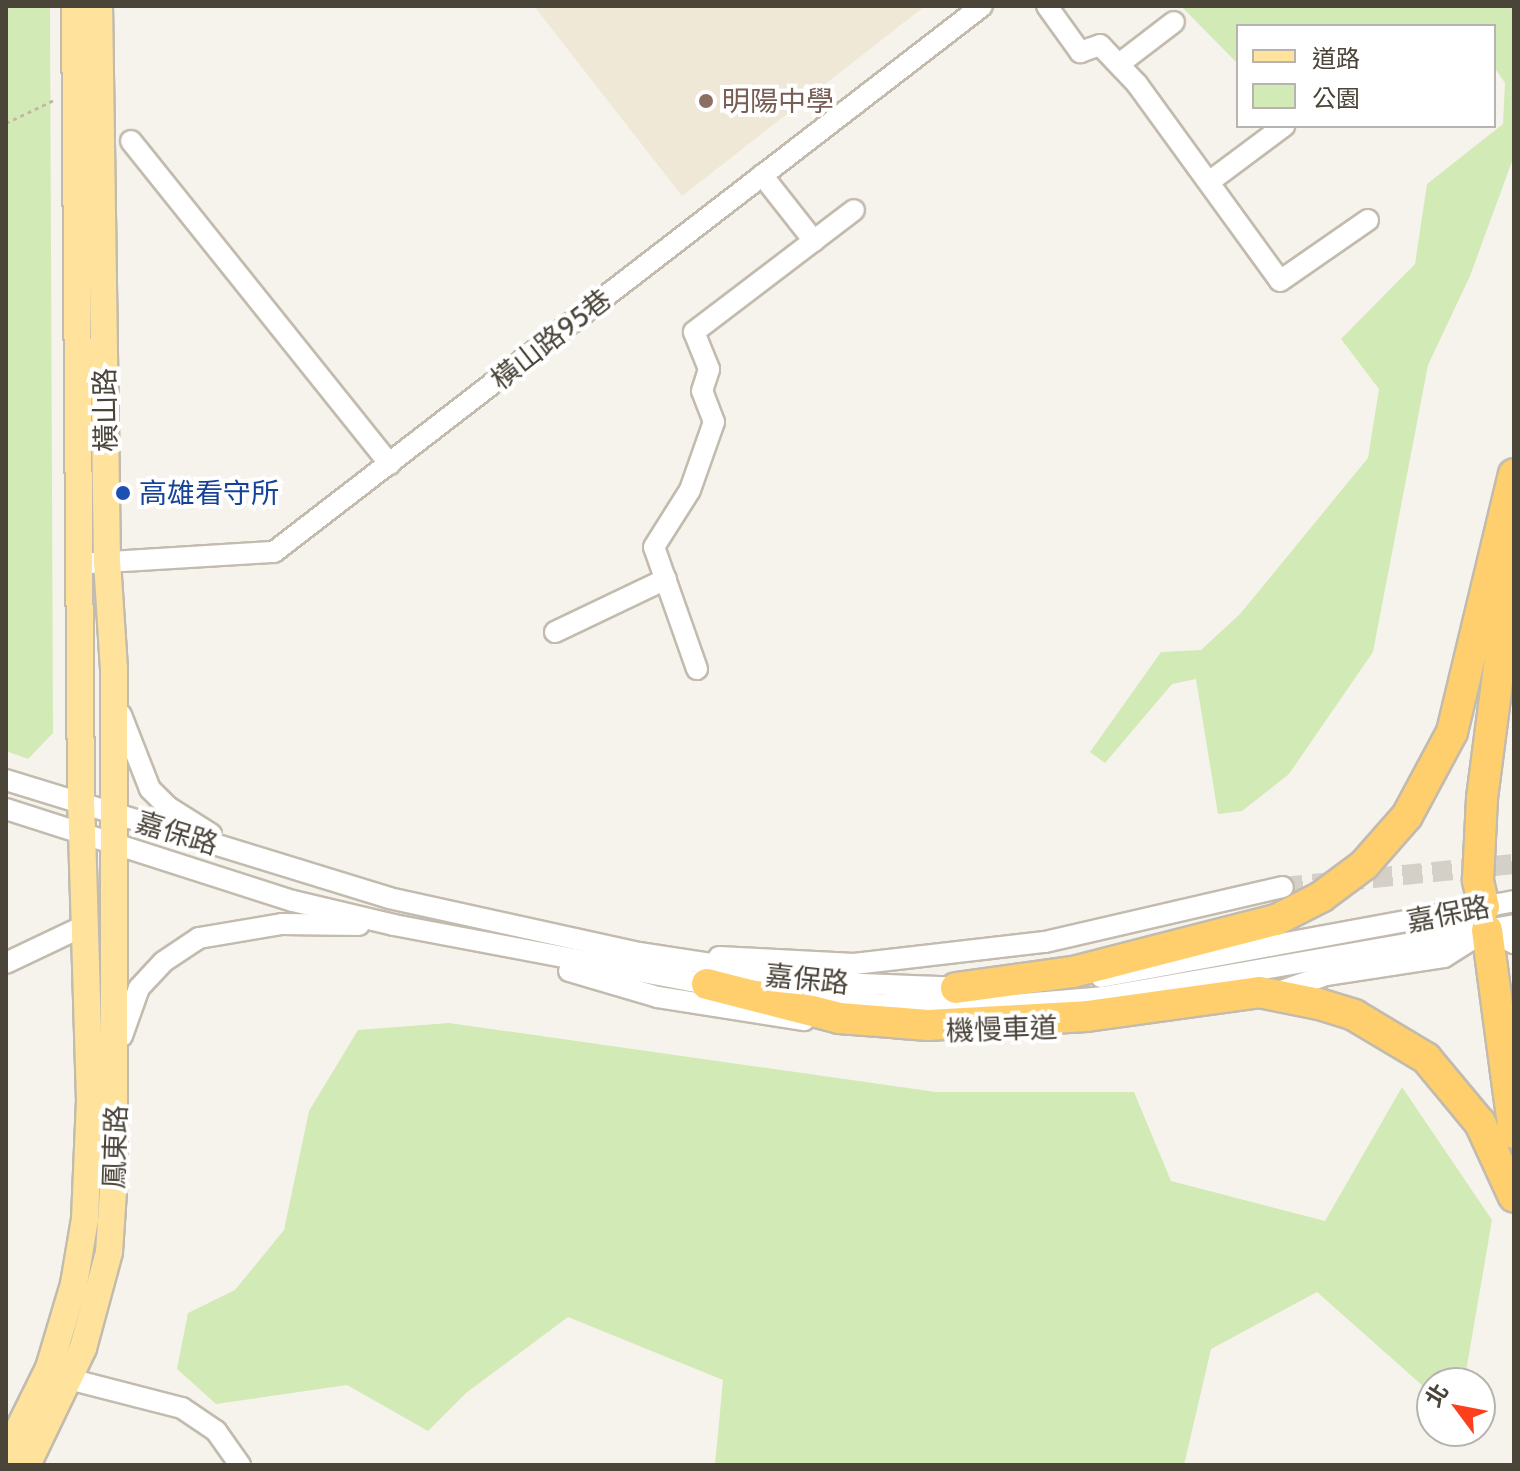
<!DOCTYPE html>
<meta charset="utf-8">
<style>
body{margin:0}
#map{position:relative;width:1520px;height:1471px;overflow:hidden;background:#f6f3ec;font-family:Cabin,"Noto Sans TC",sans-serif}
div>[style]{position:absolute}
.education>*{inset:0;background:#efe8d6}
.green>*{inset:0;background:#d2eab5}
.minor-tunnel>*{height:20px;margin-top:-10px;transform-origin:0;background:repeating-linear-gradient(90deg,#d4d0c8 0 20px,transparent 0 30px)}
.path>*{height:3px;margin-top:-1.5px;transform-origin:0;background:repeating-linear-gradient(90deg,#c4b79f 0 4px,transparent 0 8px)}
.roads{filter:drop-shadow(2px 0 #c2bbae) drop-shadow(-2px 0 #c2bbae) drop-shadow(0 2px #c2bbae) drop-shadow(0 -2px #c2bbae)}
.minor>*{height:20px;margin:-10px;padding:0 10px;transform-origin:10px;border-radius:10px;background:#fff}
.major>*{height:26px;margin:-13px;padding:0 13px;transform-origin:13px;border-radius:13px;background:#ffe39c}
.highway>*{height:30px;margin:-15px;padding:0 15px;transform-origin:15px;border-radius:15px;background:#ffcf6e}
.dots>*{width:22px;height:22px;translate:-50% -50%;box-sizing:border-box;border:4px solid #fff;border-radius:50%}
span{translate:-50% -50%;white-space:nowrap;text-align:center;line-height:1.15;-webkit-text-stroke:8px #fff;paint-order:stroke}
.education-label{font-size:28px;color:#785e54}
.left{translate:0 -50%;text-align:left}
.street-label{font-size:28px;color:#4b4439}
.transit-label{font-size:28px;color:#164399}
.frame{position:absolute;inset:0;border:8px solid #4b4439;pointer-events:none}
.legend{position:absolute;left:1236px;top:24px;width:260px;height:104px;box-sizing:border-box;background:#fff;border:2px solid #b7b4b0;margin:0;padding:10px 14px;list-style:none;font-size:24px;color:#4b4439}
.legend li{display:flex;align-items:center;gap:16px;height:40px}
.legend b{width:40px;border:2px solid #b7b4b0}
.north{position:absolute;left:1416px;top:1367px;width:80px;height:80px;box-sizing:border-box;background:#fff;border:2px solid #b7b4b0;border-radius:50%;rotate:302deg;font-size:22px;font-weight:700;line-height:32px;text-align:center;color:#4b4439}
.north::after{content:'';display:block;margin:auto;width:28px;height:36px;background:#fc3f1d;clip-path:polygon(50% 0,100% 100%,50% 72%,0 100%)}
</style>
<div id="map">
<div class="education">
<div style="clip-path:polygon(534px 6px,925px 6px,682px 196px)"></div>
</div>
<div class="green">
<div style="clip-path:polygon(6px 6px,50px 6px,53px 733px,28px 759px,6px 751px)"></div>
<div style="clip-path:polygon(1181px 6px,1514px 6px,1514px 156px,1470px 276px,1428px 365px,1373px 652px,1289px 774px,1242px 811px,1218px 814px,1196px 679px,1172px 684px,1105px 763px,1090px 752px,1161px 652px,1201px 650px,1240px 614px,1368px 458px,1379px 389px,1341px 339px,1415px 264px,1427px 184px,1503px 124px,1505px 83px,1494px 67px,1494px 26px,1238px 26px,1238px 64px)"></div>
<div style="clip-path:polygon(449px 1023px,936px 1092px,1134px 1092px,1171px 1181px,1325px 1221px,1402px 1087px,1492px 1220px,1464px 1383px,1432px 1383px,1432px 1394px,1317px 1292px,1211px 1349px,1184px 1465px,715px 1465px,723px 1380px,568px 1317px,466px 1393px,428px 1431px,347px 1385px,216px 1404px,177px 1369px,188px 1313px,235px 1290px,284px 1230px,309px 1111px,358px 1030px)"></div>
</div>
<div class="minor-tunnel">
<div style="left:1283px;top:887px;width:232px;rotate:-5.7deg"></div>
</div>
<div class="path">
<div style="left:6px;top:123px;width:55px;rotate:-25.6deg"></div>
</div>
<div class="roads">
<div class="minor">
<div style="left:1047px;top:6px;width:57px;rotate:54.3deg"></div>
<div style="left:1080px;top:52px;width:21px;rotate:-19deg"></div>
<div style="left:1100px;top:45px;width:54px;rotate:46.5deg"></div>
<div style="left:1137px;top:84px;width:243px;rotate:54deg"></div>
<div style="left:1280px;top:281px;width:107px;rotate:-34.7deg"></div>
<div style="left:1119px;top:64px;width:69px;rotate:-37.4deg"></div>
<div style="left:131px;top:141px;width:414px;rotate:51.3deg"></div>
<div style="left:762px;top:175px;width:84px;rotate:51.8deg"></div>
<div style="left:1209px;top:182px;width:94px;rotate:-36.7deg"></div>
<div style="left:92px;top:563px;width:182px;rotate:-3.5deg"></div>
<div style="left:274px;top:552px;width:894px;rotate:-37.64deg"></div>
<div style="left:555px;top:632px;width:123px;rotate:-25.5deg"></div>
<div style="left:697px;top:669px;width:129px;rotate:-109.4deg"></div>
<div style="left:654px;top:547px;width:67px;rotate:-57.7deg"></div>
<div style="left:690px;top:490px;width:72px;rotate:-70.6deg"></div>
<div style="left:714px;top:422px;width:33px;rotate:-111deg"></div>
<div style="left:702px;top:391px;width:23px;rotate:-72deg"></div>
<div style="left:709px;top:369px;width:40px;rotate:-112deg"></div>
<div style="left:694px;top:332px;width:201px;rotate:-37.3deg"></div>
<div style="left:121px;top:715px;width:79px;rotate:68.6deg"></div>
<div style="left:150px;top:789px;width:25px;rotate:45deg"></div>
<div style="left:168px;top:807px;width:51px;rotate:32.1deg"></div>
<div style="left:6px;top:780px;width:401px;rotate:17.1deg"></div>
<div style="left:389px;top:898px;width:256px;rotate:12.4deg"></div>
<div style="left:639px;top:953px;width:198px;rotate:8.7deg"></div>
<div style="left:835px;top:983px;width:131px;rotate:2.2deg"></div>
<div style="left:6px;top:809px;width:301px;rotate:17.8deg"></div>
<div style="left:293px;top:901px;width:104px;rotate:13.4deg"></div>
<div style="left:394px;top:925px;width:330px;rotate:10.7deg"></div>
<div style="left:719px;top:957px;width:135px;rotate:3deg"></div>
<div style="left:854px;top:964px;width:192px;rotate:-6.6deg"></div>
<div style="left:1045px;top:942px;width:244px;rotate:-13deg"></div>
<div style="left:6px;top:963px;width:89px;rotate:-25.4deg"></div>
<div style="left:569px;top:971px;width:93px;rotate:16.3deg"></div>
<div style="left:658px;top:997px;width:148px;rotate:9deg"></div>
<div style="left:1101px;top:977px;width:420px;rotate:-10.4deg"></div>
<div style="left:1276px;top:993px;width:53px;rotate:-19.8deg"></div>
<div style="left:1326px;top:975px;width:119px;rotate:-8.7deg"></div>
<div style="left:1444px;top:957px;width:51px;rotate:-32.1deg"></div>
<div style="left:1487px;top:930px;width:30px;rotate:26deg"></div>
<div style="left:801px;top:997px;width:82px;rotate:5.6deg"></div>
<div style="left:883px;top:1005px;width:116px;rotate:0.5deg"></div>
<div style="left:999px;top:1006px;width:104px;rotate:-4.9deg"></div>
<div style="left:1103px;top:997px;width:417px;rotate:-9.9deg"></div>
<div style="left:122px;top:1036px;width:51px;rotate:-70.5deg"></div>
<div style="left:139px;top:988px;width:35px;rotate:-47deg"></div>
<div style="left:163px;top:962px;width:43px;rotate:-33.7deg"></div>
<div style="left:199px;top:938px;width:84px;rotate:-9.6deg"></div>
<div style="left:282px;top:924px;width:77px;rotate:0.7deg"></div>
<div style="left:69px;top:1379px;width:117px;rotate:14.4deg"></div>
<div style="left:182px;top:1408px;width:41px;rotate:34.1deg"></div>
<div style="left:216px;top:1431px;width:42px;rotate:54.8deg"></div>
</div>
<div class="major">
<div style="left:6px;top:1455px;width:97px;rotate:-63.7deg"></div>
<div style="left:49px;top:1368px;width:88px;rotate:-73.4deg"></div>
<div style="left:74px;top:1284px;width:66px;rotate:-80.4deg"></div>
<div style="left:85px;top:1219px;width:118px;rotate:-87.6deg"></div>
<div style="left:90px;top:1101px;width:298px;rotate:-91.7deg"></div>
<div style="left:81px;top:803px;width:797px;rotate:-90.43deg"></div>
<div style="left:27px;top:1465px;width:130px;rotate:-64.4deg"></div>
<div style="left:83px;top:1348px;width:99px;rotate:-74.8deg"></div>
<div style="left:109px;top:1252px;width:75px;rotate:-86.2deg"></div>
<div style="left:114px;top:1177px;width:508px;rotate:-90deg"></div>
<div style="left:114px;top:669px;width:107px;rotate:-93.7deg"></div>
<div style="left:107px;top:562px;width:556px;rotate:-90.82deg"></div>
</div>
<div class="highway">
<div style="left:1484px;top:907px;width:28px;rotate:-103deg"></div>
<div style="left:1478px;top:880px;width:82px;rotate:-87.2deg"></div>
<div style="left:1482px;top:798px;width:247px;rotate:-82.6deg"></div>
<div style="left:1487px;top:930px;width:205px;rotate:82.4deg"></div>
<div style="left:707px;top:984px;width:136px;rotate:14.4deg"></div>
<div style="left:839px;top:1018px;width:89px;rotate:4.5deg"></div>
<div style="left:928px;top:1025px;width:159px;rotate:-3.2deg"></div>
<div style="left:1087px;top:1016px;width:174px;rotate:-7.9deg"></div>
<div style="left:1259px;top:992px;width:61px;rotate:11.3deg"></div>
<div style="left:1319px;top:1004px;width:37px;rotate:17deg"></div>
<div style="left:1354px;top:1015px;width:84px;rotate:30.8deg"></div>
<div style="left:1426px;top:1058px;width:85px;rotate:50.3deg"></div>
<div style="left:1480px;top:1123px;width:81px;rotate:65.3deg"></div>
<div style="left:956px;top:988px;width:118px;rotate:-7.8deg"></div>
<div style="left:1073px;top:972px;width:210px;rotate:-14.4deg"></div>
<div style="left:1276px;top:920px;width:51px;rotate:-27.1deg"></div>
<div style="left:1321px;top:897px;width:54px;rotate:-36.7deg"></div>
<div style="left:1364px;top:865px;width:65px;rotate:-48.7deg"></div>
<div style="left:1407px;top:816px;width:95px;rotate:-61.8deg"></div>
<div style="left:1452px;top:732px;width:265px;rotate:-76.5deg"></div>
</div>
</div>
<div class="dots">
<div style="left:706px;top:101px;background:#8d6e63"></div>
<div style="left:123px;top:493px;background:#1a4fb4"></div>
</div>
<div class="education-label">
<span class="left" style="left:722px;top:101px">明陽中學</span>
</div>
<div class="street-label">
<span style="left:551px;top:339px;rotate:-38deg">橫山路95巷</span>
<span style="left:105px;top:410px;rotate:-91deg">橫山路</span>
<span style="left:177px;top:833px;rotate:17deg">嘉保路</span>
<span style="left:1448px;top:914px;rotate:-11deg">嘉保路</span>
<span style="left:807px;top:979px;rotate:6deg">嘉保路</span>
<span style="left:1002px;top:1029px;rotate:-2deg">機慢車道</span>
<span style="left:115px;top:1147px;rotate:-88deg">鳳東路</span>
</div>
<div class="transit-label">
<span class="left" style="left:139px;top:493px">高雄看守所</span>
</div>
<div class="frame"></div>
<ul class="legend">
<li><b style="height:10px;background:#ffe39c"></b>道路</li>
<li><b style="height:22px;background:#d2eab5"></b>公園</li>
</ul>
<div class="north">北</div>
</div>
